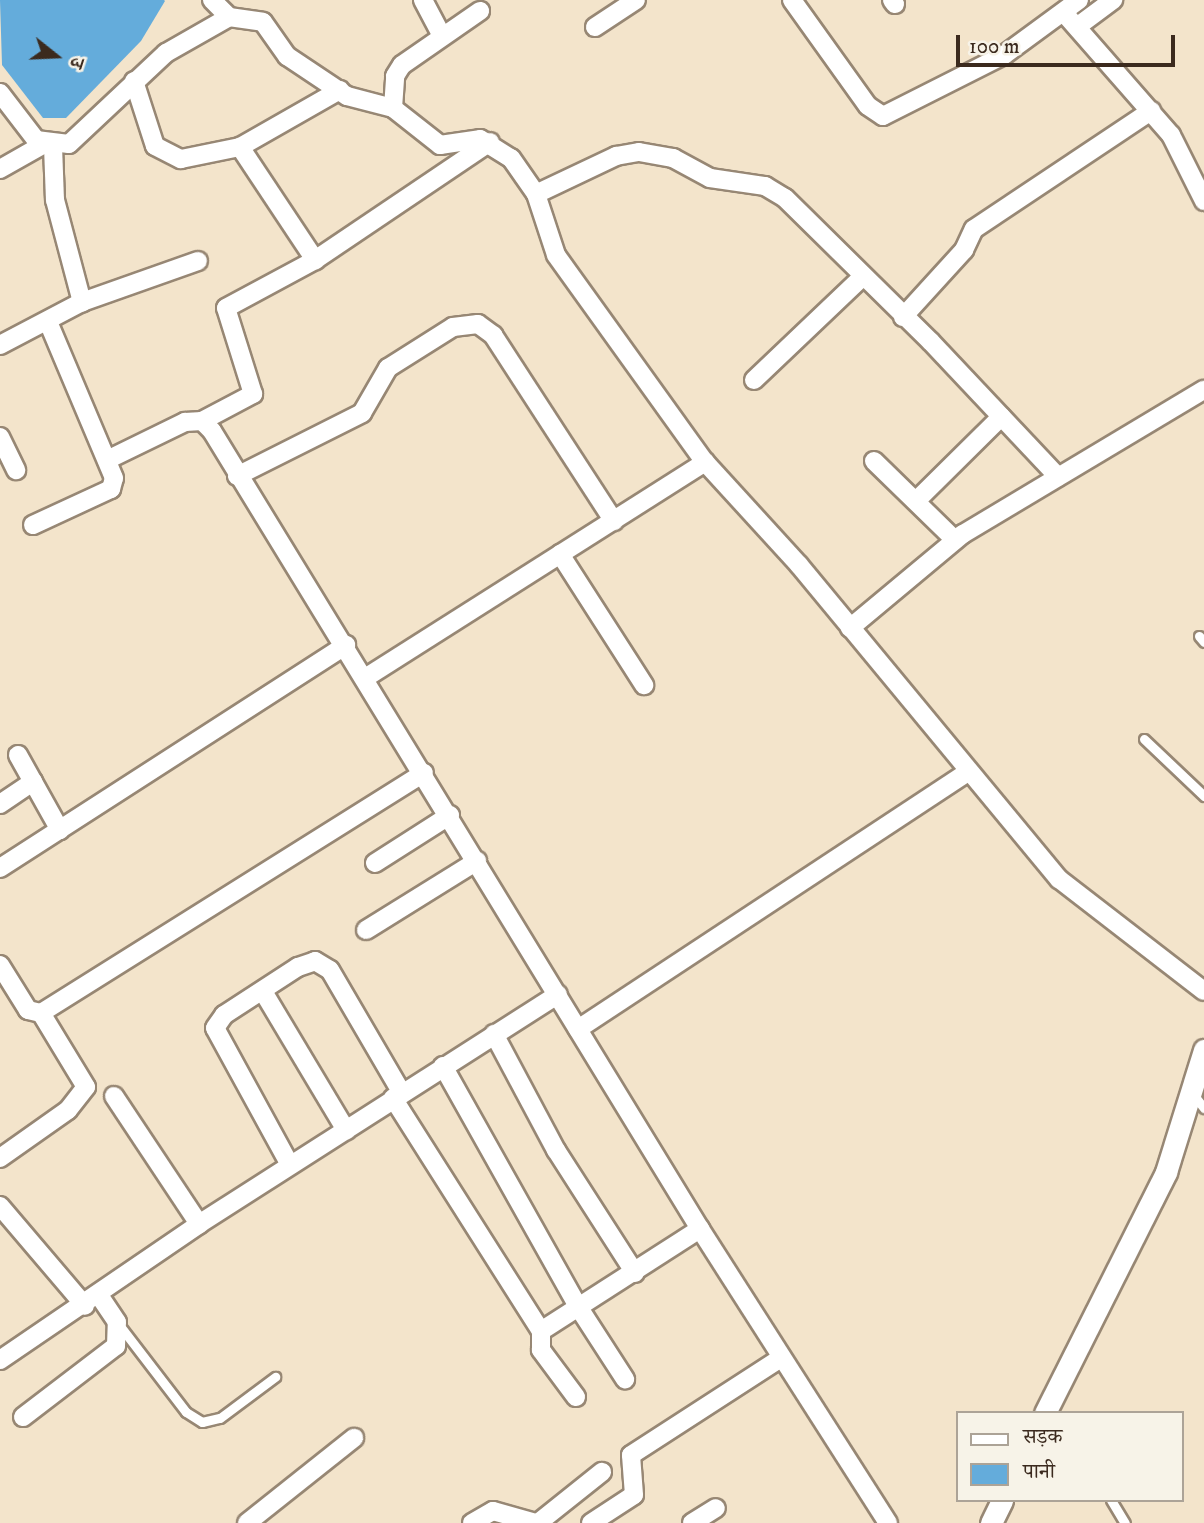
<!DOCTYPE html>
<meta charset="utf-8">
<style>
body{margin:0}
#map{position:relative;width:1204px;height:1523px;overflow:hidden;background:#f3e4cb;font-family:"IM FELL DW Pica","Noto Serif Devanagari",serif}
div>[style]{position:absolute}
.water>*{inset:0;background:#64acdb}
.roads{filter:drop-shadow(2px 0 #978774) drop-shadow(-2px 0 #978774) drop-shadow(0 2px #978774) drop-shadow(0 -2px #978774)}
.service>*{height:9px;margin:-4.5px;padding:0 4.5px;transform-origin:4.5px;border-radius:4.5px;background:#fff}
.minor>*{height:18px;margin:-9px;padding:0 9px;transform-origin:9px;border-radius:9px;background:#fff}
.tertiary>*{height:21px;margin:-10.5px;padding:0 10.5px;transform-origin:10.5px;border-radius:10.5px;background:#fff}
span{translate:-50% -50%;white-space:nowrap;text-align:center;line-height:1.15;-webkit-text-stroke:7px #f7f3e8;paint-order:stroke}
.legend{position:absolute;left:956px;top:1411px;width:228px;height:91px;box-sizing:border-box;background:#f7f3e8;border:2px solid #aca397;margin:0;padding:9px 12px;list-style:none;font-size:21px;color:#3b2a1e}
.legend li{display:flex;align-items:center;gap:14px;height:35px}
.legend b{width:35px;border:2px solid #aca397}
.north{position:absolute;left:21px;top:21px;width:70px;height:70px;-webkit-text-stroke:5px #f7f3e8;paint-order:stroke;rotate:108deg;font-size:19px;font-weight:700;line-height:28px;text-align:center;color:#3b2a1e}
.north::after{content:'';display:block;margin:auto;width:24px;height:32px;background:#3b2a1e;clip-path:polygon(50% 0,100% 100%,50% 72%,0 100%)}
.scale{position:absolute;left:956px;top:35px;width:219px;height:32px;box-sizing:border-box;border:4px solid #3b2a1e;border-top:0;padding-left:9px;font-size:21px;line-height:24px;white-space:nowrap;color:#3b2a1e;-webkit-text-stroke:5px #f7f3e8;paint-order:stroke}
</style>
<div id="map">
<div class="water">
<div style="clip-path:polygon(0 0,164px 0,165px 1px,141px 41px,66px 118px,43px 118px,2px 65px)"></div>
</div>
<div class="roads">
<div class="service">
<div style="left:1199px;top:636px;width:8px;rotate:50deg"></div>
<div style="left:1144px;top:739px;width:83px;rotate:43.5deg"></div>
<div style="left:1193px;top:1094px;width:18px;rotate:52deg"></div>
<div style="left:120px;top:1326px;width:108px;rotate:52.5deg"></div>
<div style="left:186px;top:1412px;width:19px;rotate:32deg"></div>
<div style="left:202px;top:1422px;width:18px;rotate:-13deg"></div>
<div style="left:220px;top:1418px;width:69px;rotate:-36.7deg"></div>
<div style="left:1111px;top:1500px;width:27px;rotate:59deg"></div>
</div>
<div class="minor">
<div style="left:212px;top:0;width:24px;rotate:45deg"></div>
<div style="left:229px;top:17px;width:34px;rotate:8deg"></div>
<div style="left:263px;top:22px;width:42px;rotate:54.8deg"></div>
<div style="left:287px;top:56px;width:72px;rotate:33.7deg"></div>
<div style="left:347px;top:96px;width:48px;rotate:14.6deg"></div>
<div style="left:393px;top:108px;width:60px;rotate:38.2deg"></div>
<div style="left:440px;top:145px;width:40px;rotate:-8.5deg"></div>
<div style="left:480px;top:139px;width:36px;rotate:32deg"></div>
<div style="left:511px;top:158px;width:44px;rotate:55.2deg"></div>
<div style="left:536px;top:194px;width:64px;rotate:71.8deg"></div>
<div style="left:556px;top:255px;width:255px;rotate:54.3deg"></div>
<div style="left:705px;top:462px;width:139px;rotate:47.6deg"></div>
<div style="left:799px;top:565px;width:408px;rotate:50.4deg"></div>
<div style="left:1059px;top:879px;width:183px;rotate:37.7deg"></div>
<div style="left:423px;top:0;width:41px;rotate:62.2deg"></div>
<div style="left:792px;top:0;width:130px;rotate:54.4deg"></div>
<div style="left:868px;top:106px;width:18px;rotate:34deg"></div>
<div style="left:883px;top:116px;width:136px;rotate:-26.8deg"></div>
<div style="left:1004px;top:55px;width:93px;rotate:-36.3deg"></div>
<div style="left:892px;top:0;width:5px;rotate:53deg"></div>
<div style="left:1065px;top:14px;width:161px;rotate:48.8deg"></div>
<div style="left:1171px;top:135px;width:74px;rotate:63.4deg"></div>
<div style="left:1078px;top:26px;width:44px;rotate:-36.6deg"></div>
<div style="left:595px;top:27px;width:49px;rotate:-33.4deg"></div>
<div style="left:134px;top:81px;width:68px;rotate:72.1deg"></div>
<div style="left:155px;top:146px;width:29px;rotate:27deg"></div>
<div style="left:181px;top:159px;width:60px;rotate:-11.5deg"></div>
<div style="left:240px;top:147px;width:115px;rotate:-29.7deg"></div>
<div style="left:0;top:93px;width:59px;rotate:52.5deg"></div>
<div style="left:36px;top:140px;width:33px;rotate:7deg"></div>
<div style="left:69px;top:144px;width:133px;rotate:-43.2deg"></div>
<div style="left:166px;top:53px;width:73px;rotate:-29.7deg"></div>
<div style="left:393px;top:108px;width:32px;rotate:-86deg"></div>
<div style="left:395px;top:76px;width:13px;rotate:-58deg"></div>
<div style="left:402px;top:65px;width:95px;rotate:-34.7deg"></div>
<div style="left:53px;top:146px;width:54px;rotate:87.9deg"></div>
<div style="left:55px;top:200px;width:106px;rotate:75.2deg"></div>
<div style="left:240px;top:147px;width:136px;rotate:56.4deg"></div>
<div style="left:0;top:169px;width:51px;rotate:-29.6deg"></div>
<div style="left:536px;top:194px;width:89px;rotate:-25.4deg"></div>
<div style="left:616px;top:156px;width:23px;rotate:-10deg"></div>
<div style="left:639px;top:152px;width:35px;rotate:10deg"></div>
<div style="left:673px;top:158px;width:42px;rotate:28.4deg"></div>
<div style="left:710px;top:178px;width:56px;rotate:8.3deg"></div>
<div style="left:765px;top:186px;width:23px;rotate:31deg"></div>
<div style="left:785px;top:198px;width:205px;rotate:44.6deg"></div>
<div style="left:931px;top:342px;width:185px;rotate:46.7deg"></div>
<div style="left:903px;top:317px;width:91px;rotate:-47.7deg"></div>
<div style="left:964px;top:250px;width:23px;rotate:-65deg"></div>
<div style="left:974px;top:229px;width:213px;rotate:-33.7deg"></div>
<div style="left:0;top:345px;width:93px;rotate:-27.7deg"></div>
<div style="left:82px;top:302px;width:123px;rotate:-19.5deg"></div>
<div style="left:754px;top:380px;width:148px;rotate:-43.6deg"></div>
<div style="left:202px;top:421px;width:58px;rotate:-27.9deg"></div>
<div style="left:253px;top:394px;width:90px;rotate:-107.4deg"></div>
<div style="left:226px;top:308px;width:101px;rotate:-28.3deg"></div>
<div style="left:315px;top:260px;width:211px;rotate:-34deg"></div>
<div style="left:0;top:437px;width:37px;rotate:64deg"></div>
<div style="left:107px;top:460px;width:87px;rotate:-26deg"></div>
<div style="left:185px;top:422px;width:17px;rotate:-3deg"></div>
<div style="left:202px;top:421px;width:14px;rotate:45deg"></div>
<div style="left:212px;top:431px;width:935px;rotate:58.55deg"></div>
<div style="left:700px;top:1229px;width:349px;rotate:57.4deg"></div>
<div style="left:874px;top:461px;width:113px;rotate:44.3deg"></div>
<div style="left:237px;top:476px;width:140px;rotate:-26.7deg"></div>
<div style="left:362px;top:413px;width:52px;rotate:-60deg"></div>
<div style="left:388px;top:368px;width:77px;rotate:-32.2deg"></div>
<div style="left:453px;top:327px;width:25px;rotate:-7deg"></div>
<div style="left:478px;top:324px;width:19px;rotate:36deg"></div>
<div style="left:493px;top:335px;width:222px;rotate:57deg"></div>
<div style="left:916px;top:501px;width:120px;rotate:-44.7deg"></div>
<div style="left:33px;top:525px;width:86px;rotate:-24.8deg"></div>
<div style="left:111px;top:489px;width:11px;rotate:-75deg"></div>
<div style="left:114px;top:478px;width:169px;rotate:-112.9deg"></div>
<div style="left:560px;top:554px;width:156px;rotate:57.3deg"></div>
<div style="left:850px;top:628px;width:147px;rotate:-39.8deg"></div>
<div style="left:963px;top:534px;width:281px;rotate:-30.9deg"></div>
<div style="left:365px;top:678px;width:403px;rotate:-32.4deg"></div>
<div style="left:18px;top:755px;width:86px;rotate:60.8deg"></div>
<div style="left:0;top:804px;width:40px;rotate:-34deg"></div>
<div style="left:375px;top:863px;width:89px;rotate:-32.6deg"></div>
<div style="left:0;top:868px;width:412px;rotate:-32.8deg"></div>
<div style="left:366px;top:930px;width:131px;rotate:-31.9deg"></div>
<div style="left:0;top:965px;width:53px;rotate:58.1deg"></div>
<div style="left:28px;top:1010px;width:13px;rotate:13deg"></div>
<div style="left:41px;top:1013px;width:452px;rotate:-32.1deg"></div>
<div style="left:264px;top:993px;width:160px;rotate:59.1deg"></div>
<div style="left:578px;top:1029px;width:467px;rotate:-33.4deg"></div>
<div style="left:494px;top:1034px;width:132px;rotate:61.9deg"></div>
<div style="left:556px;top:1150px;width:146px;rotate:57.3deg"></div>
<div style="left:443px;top:1066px;width:278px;rotate:60.7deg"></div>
<div style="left:579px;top:1308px;width:85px;rotate:57.1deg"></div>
<div style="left:114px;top:1096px;width:154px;rotate:56.4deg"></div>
<div style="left:393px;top:1098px;width:276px;rotate:57.6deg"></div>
<div style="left:0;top:1158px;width:83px;rotate:-35.2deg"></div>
<div style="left:68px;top:1110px;width:29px;rotate:-52deg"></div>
<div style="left:86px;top:1087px;width:87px;rotate:-121.3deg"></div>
<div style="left:290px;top:1165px;width:156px;rotate:-118.7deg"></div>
<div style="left:215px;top:1028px;width:16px;rotate:-55deg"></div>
<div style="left:224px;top:1015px;width:88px;rotate:-33deg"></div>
<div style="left:298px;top:967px;width:18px;rotate:-19deg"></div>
<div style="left:315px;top:961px;width:17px;rotate:31deg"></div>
<div style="left:330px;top:970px;width:143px;rotate:59.7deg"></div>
<div style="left:0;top:1206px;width:131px;rotate:49.6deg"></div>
<div style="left:0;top:1360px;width:241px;rotate:-34.3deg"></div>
<div style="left:199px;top:1224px;width:426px;rotate:-32.6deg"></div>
<div style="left:576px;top:1397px;width:59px;rotate:-126.7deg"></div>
<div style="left:541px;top:1350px;width:19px;rotate:-90deg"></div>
<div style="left:541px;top:1331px;width:189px;rotate:-32.7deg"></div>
<div style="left:23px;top:1417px;width:117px;rotate:-37.4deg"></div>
<div style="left:116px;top:1346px;width:24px;rotate:-88deg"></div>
<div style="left:117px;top:1322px;width:30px;rotate:-124deg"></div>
<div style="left:247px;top:1523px;width:137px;rotate:-38.5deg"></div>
<div style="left:472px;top:1523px;width:24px;rotate:-30deg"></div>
<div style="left:493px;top:1511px;width:45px;rotate:15.6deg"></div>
<div style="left:538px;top:1523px;width:82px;rotate:-38.6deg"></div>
<div style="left:591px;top:1523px;width:51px;rotate:-33.1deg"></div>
<div style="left:634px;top:1495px;width:40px;rotate:-94.3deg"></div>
<div style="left:631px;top:1455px;width:179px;rotate:-32.9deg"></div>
<div style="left:692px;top:1523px;width:28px;rotate:-32deg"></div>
</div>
<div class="tertiary">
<div style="left:1045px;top:1413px;width:270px;rotate:-63.3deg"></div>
<div style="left:1166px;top:1172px;width:128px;rotate:-72.7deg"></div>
<div style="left:991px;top:1523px;width:25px;rotate:-64deg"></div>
</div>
</div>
<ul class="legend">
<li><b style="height:9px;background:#fff"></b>सड़क</li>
<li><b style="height:19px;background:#64acdb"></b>पानी</li>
</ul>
<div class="north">उ</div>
<div class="scale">100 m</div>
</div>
